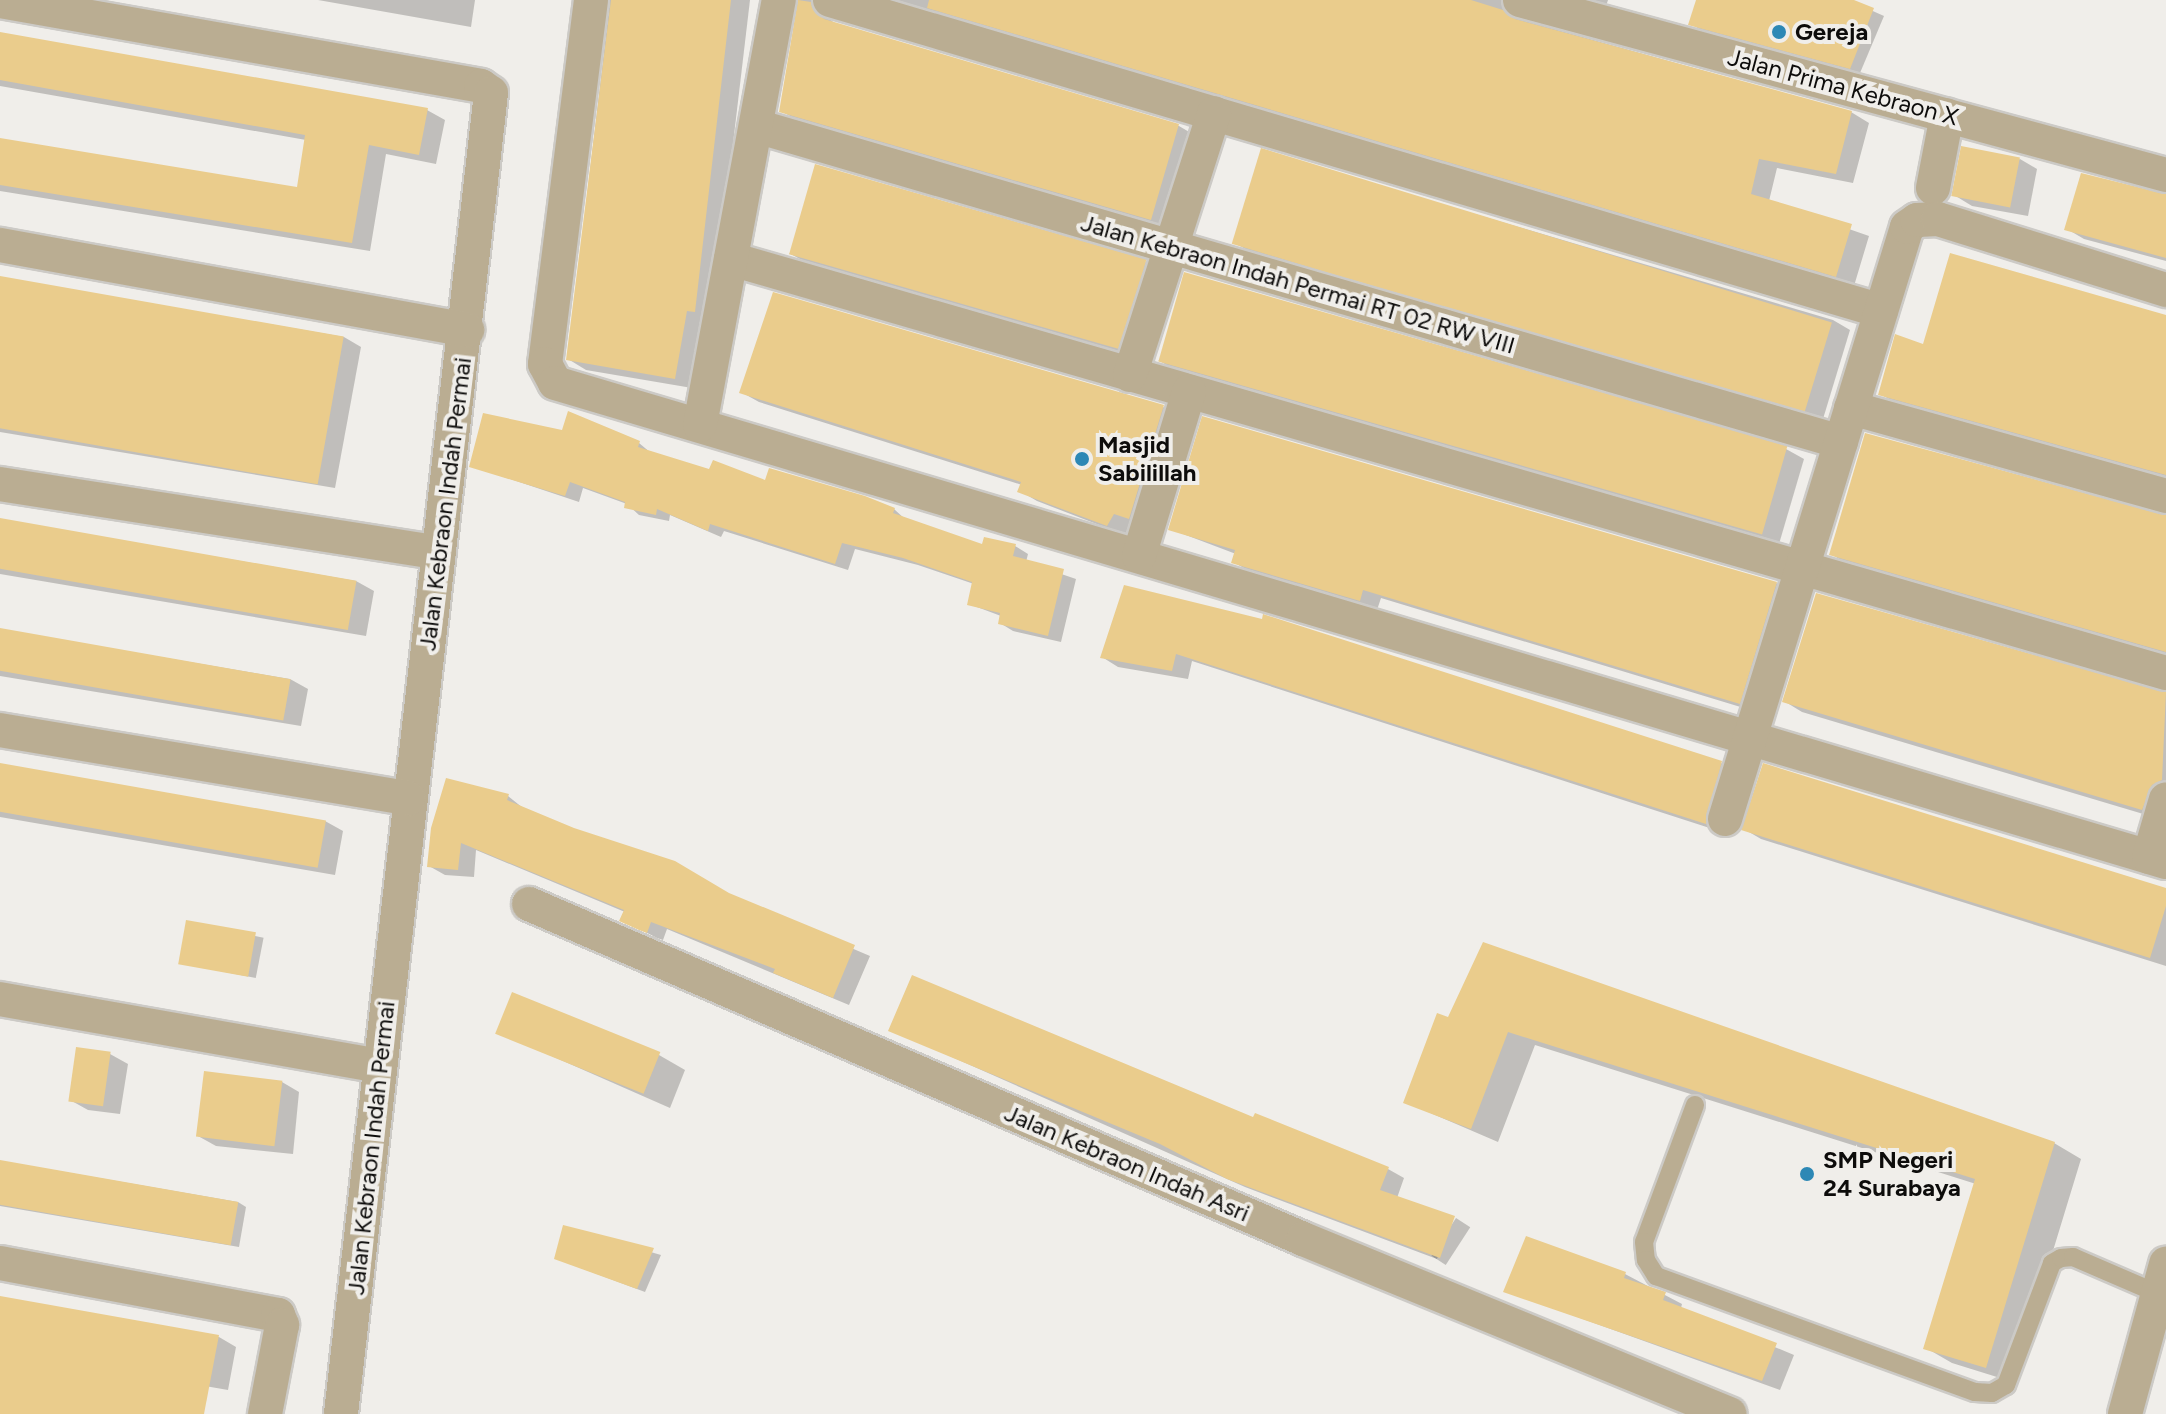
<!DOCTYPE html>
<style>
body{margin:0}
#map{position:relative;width:2166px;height:1414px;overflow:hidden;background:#f0eeea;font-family:Figtree,sans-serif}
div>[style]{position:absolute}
.shadow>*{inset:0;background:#0003;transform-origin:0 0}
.building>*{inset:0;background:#eacc8c;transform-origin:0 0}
.roads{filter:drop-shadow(2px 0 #cccac6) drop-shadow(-2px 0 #cccac6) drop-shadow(0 2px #cccac6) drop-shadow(0 -2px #cccac6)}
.lane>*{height:18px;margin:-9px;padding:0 9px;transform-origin:9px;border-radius:9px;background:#baad92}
.street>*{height:34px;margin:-17px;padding:0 17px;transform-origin:17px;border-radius:17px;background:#baad92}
.dots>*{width:22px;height:22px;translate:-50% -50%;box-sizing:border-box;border:4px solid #f0eeea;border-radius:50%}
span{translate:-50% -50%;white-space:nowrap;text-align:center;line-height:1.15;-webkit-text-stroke:8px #f0eeea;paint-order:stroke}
.poi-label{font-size:24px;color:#0d0c0b;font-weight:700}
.left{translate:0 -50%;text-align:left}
.street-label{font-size:24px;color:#0d0c0b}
</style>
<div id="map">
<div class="shadow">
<div style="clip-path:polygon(318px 0,475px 0,471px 27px)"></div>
<div style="clip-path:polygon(610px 0,750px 0,712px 321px,692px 388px,586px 370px,568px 359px)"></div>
<div style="clip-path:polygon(798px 0,832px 0,828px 17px,835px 24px,1179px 126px,1196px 136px,1169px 229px,799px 121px,781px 111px)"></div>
<div style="clip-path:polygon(889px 0,1523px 0,1518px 4px,1522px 20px,1851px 112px,1869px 123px,1853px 183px,1777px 168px,1769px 201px,1869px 236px,1854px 286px)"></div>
<div style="clip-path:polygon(1579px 0,1608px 0,1606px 6px)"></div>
<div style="clip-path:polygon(1698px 0,1848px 0,1884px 16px,1860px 73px,1701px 30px,1691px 24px)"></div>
<div style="clip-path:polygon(0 34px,427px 110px,445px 120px,436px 164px,386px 154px,370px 251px,0 191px,0 141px,298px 189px,306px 140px,0 86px)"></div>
<div style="clip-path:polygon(1262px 151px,1833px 320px,1850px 330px,1823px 419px,1252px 253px,1235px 243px)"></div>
<div style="clip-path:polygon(2020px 159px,2037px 169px,2028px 216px,1972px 206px,1954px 195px)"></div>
<div style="clip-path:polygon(2166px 197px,2166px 261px,2084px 239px,2067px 229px)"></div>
<div style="clip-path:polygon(789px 253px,1145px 262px,1162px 272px,1135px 358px,807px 263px)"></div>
<div style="clip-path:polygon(0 278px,344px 337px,361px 347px,335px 488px,0 432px)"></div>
<div style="clip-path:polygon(2166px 317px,2166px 479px,1898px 404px,1880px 394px,1924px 347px)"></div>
<div style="clip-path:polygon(1158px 360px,1786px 449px,1804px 459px,1779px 544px,1175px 370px)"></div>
<div style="clip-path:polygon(741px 392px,1163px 407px,1181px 417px,1125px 535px,1037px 501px,1020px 491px,1022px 485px,759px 402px)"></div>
<div style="clip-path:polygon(563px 433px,639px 443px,651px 453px,710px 472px,894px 509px,906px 520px,983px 547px,1015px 546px,1028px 554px,1026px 562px,1076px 579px,1061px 642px,1013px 631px,1000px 623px,1001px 616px,969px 604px,974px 584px,918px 565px,855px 549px,848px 570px,724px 531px,721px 537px,670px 515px,669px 521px,639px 515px,627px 504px,583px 488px,579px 502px,471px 466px)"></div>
<div style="clip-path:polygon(2166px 516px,2166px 659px,1849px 565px,1831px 554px)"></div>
<div style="clip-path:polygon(0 520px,356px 581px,374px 591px,366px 636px,0 574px)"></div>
<div style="clip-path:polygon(1170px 529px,1776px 583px,1794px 594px,1757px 712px,1381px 598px,1377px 610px,1251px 572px,1233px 562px,1236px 554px)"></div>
<div style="clip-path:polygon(1126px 587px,1721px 763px,1737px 772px,1722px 832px,1192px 661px,1188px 679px,1118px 667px,1102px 657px)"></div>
<div style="clip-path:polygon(0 630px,290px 679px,308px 689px,301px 726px,0 676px)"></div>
<div style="clip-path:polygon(2166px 692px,2166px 803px,2160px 819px,1802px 712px,1784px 701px)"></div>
<div style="clip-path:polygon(0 766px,325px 821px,343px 831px,335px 875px,0 817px)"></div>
<div style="clip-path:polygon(508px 796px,523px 808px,870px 956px,849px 1005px,667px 929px,663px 940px,657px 938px,622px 920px,625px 912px,476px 850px,474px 877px,445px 875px,429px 866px)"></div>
<div style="clip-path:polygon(1744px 829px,2166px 890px,2166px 966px,1761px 839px)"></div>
<div style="left:188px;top:923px;width:77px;height:41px;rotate:11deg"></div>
<div style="clip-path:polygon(1439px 1016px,2054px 1143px,2081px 1159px,2013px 1382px,1952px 1363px,1926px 1348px,1976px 1184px,1535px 1045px,1498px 1142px,1405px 1102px)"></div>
<div style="clip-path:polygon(891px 1030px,1254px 1120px,1388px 1169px,1404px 1178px,1397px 1198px,1452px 1217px,1437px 1259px,1245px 1187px)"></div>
<div style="clip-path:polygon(497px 1032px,659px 1055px,685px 1070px,670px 1108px)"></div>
<div style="clip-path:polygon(110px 1054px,128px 1064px,120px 1114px,88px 1110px,70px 1100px)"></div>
<div style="clip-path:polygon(206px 1073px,282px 1082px,299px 1092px,293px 1154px,216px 1146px,198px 1136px)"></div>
<div style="clip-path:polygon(0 1161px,238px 1202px,246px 1207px,239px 1247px,0 1206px)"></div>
<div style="left:1456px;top:1218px;width:17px;height:45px;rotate:33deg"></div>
<div style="clip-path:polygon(564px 1227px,661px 1255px,645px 1292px,565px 1262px)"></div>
<div style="clip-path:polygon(1527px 1238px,1625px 1274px,1682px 1304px,1681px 1308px,1794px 1355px,1780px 1390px,1505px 1291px)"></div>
<div style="clip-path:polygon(0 1298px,219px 1337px,236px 1347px,228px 1390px,205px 1386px,200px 1414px,0 1414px)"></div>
</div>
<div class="building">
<div style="clip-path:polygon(611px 0,731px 0,695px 312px,687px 311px,675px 379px,566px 360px)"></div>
<div style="clip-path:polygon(798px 0,811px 2px,824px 19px,1179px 124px,1151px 220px,779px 112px)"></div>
<div style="clip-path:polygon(929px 0,1471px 0,1503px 10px,1515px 19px,1852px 111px,1836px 174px,1759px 159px,1751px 194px,1852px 224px,1836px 277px,927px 8px)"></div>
<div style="clip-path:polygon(1696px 0,1854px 0,1874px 8px,1850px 69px,1688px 25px)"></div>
<div style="clip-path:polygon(0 32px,428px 108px,419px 155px,369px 145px,352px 243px,0 185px,0 138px,297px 187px,305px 135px,0 80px)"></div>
<div style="left:1961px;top:146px;width:60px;height:51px;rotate:11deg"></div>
<div style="left:1261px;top:148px;width:597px;height:100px;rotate:17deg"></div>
<div style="left:815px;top:164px;width:345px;height:94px;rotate:16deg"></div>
<div style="clip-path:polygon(2081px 173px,2166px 194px,2166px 258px,2064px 230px)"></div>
<div style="clip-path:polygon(1950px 253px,2166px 315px,2166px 475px,1878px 395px,1895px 334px,1923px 344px)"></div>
<div style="left:1184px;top:272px;width:628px;height:93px;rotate:16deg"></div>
<div style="left:0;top:276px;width:349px;height:150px;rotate:10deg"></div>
<div style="clip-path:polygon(773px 292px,1164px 405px,1129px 519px,1114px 514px,1107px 526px,1017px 492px,1021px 482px,739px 393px)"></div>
<div style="clip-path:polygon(568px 411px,640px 441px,638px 447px,709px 469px,713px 460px,765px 480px,769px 468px,865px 496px,895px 508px,893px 513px,982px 544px,984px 537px,1016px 544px,1013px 556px,1064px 569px,1048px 636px,998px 624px,1000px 613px,967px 605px,972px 582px,903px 558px,842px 543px,835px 564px,710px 524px,708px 531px,657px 509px,656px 515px,624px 508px,625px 502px,570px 482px,565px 496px,469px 467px,483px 413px,562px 430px)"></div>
<div style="clip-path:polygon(1202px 416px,1777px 582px,1740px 704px,1363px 590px,1360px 601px,1231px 563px,1235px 550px,1168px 530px)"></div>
<div style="clip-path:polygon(1865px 433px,2166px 515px,2166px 652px,1829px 555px)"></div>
<div style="left:0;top:518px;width:362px;height:50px;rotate:10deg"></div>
<div style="clip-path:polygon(1124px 585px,1262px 619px,1263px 614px,1722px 761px,1706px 824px,1176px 654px,1172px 671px,1100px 658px)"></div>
<div style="clip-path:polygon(1816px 593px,2166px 692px,2162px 780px,2152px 785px,2142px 810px,1782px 702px)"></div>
<div style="left:0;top:628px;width:295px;height:42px;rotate:10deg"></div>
<div style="left:0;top:763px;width:331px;height:48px;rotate:10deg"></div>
<div style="clip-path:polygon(1763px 763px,2166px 888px,2166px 906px,2150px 958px,1741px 830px)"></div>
<div style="clip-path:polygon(446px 778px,509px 794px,507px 800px,574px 828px,675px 861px,729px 893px,855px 945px,833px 998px,773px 973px,775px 969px,651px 922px,647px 933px,639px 930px,619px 921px,624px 910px,461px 843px,458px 870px,427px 867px,431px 828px)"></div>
<div style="left:186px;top:920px;width:71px;height:45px;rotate:10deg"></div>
<div style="clip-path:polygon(1483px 942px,2055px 1142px,1986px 1368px,1923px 1349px,1975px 1179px,1508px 1032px,1471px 1129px,1403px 1103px,1437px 1013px,1448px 1017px)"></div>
<div style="clip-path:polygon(912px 975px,1253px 1117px,1255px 1113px,1389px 1167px,1380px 1190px,1455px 1216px,1440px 1258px,1227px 1179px,1160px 1144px,888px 1031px)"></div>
<div style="left:512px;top:992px;width:160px;height:45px;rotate:22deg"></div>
<div style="left:76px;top:1047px;width:35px;height:55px;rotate:8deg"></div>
<div style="left:204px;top:1071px;width:79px;height:66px;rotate:7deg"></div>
<div style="left:0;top:1160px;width:242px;height:44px;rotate:10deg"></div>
<div style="clip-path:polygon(563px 1225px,654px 1248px,637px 1289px,554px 1259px)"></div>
<div style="clip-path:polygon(1526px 1236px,1626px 1272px,1624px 1278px,1666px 1292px,1663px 1300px,1777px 1343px,1762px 1381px,1503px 1292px)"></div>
<div style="clip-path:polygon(0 1296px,219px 1335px,204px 1414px,0 1414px)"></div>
</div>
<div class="roads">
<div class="lane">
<div style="left:1695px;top:1105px;width:146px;rotate:110.4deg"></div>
<div style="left:1644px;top:1242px;width:18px;rotate:84deg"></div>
<div style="left:1646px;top:1260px;width:19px;rotate:58deg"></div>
<div style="left:1656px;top:1276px;width:339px;rotate:20deg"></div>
<div style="left:1975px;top:1392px;width:17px;rotate:3deg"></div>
<div style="left:1992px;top:1393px;width:16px;rotate:-30deg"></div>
<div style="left:2006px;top:1385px;width:130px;rotate:-69.3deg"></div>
<div style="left:2052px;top:1263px;width:10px;rotate:-29deg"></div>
<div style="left:2061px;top:1258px;width:12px;rotate:-5deg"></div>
<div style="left:2073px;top:1257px;width:94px;rotate:23.3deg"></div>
</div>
<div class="street">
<div style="left:591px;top:0;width:367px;rotate:97.2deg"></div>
<div style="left:545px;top:364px;width:21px;rotate:62deg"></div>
<div style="left:555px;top:383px;width:1681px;rotate:16.56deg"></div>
<div style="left:830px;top:0;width:1096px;rotate:16.48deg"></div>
<div style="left:1520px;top:0;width:669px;rotate:15.16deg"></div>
<div style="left:0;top:1px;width:488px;rotate:10deg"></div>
<div style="left:481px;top:86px;width:12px;rotate:35deg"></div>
<div style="left:491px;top:93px;width:1329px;rotate:96.48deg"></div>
<div style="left:756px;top:126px;width:1130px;rotate:16.24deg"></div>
<div style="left:1933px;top:188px;width:74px;rotate:-79.1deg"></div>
<div style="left:0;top:245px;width:475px;rotate:10.3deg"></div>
<div style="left:731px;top:259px;width:1494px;rotate:16.09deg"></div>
<div style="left:1130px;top:375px;width:275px;rotate:-72.2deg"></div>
<div style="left:1851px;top:408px;width:327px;rotate:15.6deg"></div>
<div style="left:700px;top:425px;width:432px;rotate:-79.5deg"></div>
<div style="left:0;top:484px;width:444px;rotate:8.9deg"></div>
<div style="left:1139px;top:556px;width:172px;rotate:-73.1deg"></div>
<div style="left:0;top:730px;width:414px;rotate:9.5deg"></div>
<div style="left:1725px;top:819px;width:619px;rotate:-72.91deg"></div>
<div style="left:1907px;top:227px;width:12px;rotate:-35deg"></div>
<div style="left:1917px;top:220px;width:21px;rotate:-3deg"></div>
<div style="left:1938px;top:219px;width:239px;rotate:17.3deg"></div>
<div style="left:2149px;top:857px;width:60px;rotate:-73.7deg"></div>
<div style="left:529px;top:904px;width:843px;rotate:23.4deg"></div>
<div style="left:1303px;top:1239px;width:461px;rotate:22.3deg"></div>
<div style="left:0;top:999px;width:386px;rotate:10deg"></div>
<div style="left:0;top:1263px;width:283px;rotate:10.6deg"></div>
<div style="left:278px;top:1315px;width:11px;rotate:68deg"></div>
<div style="left:282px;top:1325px;width:91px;rotate:100.8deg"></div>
<div style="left:2125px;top:1414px;width:156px;rotate:-74.7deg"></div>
</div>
</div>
<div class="dots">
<div style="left:1779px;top:32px;background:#2d88b5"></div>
<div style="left:1082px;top:459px;background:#2d88b5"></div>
<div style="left:1807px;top:1174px;background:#2d88b5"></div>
</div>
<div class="poi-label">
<span class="left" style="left:1795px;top:32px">Gereja</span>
<span class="left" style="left:1098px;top:459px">Masjid<br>Sabilillah</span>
<span class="left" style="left:1823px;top:1174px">SMP Negeri<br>24 Surabaya</span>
</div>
<div class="street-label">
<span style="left:1843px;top:87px;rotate:15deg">Jalan Prima Kebraon X</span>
<span style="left:1298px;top:284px;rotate:16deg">Jalan Kebraon Indah Permai RT 02 RW VIII</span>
<span style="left:445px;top:504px;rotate:-83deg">Jalan Kebraon Indah Permai</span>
<span style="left:371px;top:1148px;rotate:-84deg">Jalan Kebraon Indah Permai</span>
<span style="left:1127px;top:1163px;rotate:23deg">Jalan Kebraon Indah Asri</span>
</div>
</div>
